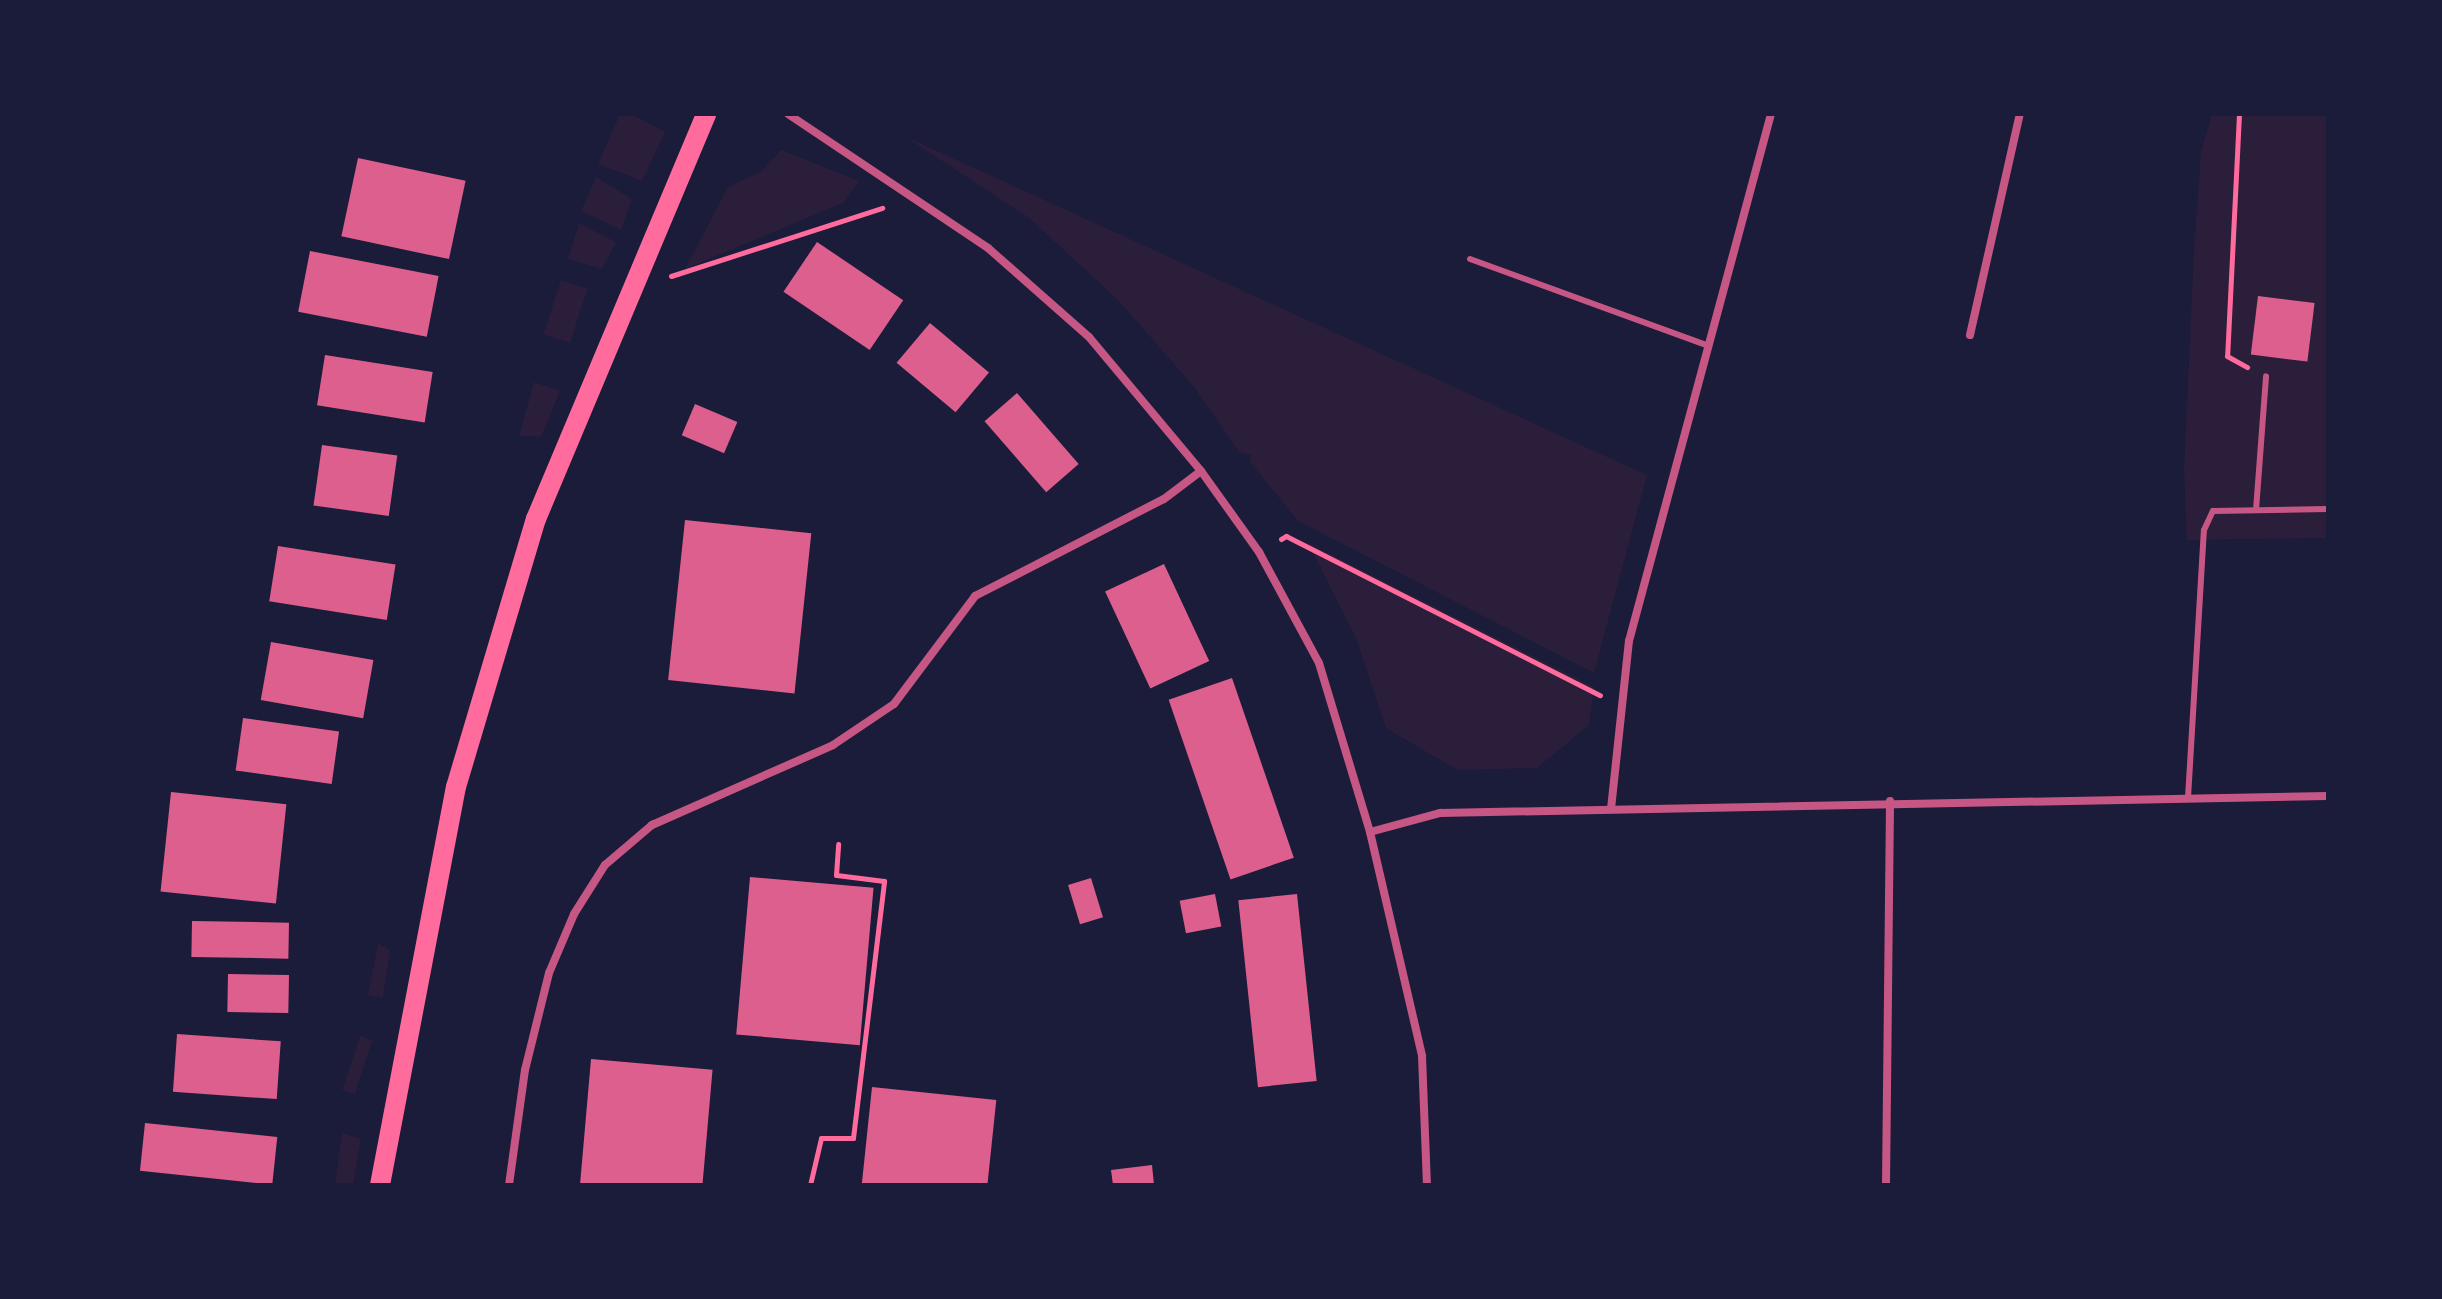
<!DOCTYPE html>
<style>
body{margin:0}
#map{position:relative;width:2442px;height:1299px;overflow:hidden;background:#1b1b3a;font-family:Quicksand,sans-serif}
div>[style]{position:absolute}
.green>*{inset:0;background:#2a1e3b;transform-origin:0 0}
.building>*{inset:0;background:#dd5f8e;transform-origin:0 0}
.path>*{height:5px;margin:-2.5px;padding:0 2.5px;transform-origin:2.5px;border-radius:2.5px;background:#ff6b9d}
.service>*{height:6px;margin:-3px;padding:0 3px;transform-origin:3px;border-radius:3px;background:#c65784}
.minor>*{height:8px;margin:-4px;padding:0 4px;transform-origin:4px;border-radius:4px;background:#c65784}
.primary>*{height:20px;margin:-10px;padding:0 10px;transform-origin:10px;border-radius:10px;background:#ff6b9d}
span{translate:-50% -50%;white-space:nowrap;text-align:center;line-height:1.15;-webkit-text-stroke:7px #1b1b3a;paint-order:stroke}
.frame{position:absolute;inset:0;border:116px solid #1b1b3a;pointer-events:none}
</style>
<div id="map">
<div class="green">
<div style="clip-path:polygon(620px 114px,632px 114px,665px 132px,642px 181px,598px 164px)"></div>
<div style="clip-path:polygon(2212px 114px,2328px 114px,2328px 538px,2187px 540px,2184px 471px,2194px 250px,2201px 151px)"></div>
<div style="clip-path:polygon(904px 136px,1647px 475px,1594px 673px,1298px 521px,1250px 462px,1251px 455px,1239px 452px,1194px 387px,1119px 301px,1028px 217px)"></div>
<div style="clip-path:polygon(781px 150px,859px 181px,843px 203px,685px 269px,728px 187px,762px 171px)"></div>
<div style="clip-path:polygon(596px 177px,632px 199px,621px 230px,581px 211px)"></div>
<div style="clip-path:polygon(579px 223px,616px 242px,602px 269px,568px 259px)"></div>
<div style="left:561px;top:280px;width:28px;height:57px;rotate:18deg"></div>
<div style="clip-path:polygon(534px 382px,560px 391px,541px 437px,519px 436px)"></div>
<div style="clip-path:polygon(1308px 543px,1594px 687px,1589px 725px,1537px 768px,1457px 770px,1386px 728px,1356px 638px)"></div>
<div style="clip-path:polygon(378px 943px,390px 950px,383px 998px,368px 995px)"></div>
<div style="left:360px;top:1036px;width:13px;height:57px;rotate:18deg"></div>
<div style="clip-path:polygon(342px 1133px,361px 1139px,353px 1185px,335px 1185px)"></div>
</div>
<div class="building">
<div style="left:358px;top:158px;width:110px;height:80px;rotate:12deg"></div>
<div style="left:817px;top:242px;width:104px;height:60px;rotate:34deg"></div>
<div style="left:310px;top:251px;width:131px;height:62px;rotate:11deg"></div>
<div style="left:2258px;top:296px;width:57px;height:59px;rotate:7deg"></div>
<div style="left:930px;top:323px;width:77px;height:52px;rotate:40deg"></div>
<div style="left:325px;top:355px;width:109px;height:51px;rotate:9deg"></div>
<div style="left:1017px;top:393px;width:94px;height:43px;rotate:49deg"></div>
<div style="left:695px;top:404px;width:46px;height:34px;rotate:23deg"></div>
<div style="left:322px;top:445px;width:76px;height:61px;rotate:8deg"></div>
<div style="left:685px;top:520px;width:127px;height:161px;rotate:6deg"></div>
<div style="left:278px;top:546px;width:119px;height:56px;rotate:9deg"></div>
<div style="left:1164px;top:564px;width:107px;height:65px;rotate:65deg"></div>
<div style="left:271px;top:642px;width:104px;height:59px;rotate:10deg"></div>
<div style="left:1232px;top:678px;width:190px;height:67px;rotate:71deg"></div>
<div style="left:243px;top:718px;width:97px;height:53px;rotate:8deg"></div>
<div style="left:171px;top:792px;width:116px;height:100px;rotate:6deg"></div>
<div style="left:750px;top:877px;width:124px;height:158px;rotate:5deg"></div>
<div style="left:1091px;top:878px;width:41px;height:24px;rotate:73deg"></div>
<div style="left:1215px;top:894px;width:33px;height:36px;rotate:79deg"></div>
<div style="left:1297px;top:894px;width:188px;height:59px;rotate:84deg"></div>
<div style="left:192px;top:921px;width:97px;height:36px;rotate:1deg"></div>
<div style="left:228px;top:974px;width:61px;height:38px;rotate:1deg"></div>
<div style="left:177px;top:1034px;width:104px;height:58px;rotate:4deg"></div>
<div style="left:591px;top:1059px;width:122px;height:127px;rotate:5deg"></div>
<div style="left:872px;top:1087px;width:125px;height:98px;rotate:6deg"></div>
<div style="left:145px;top:1123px;width:133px;height:48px;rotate:6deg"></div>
<div style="clip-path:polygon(1152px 1165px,1154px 1185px,1113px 1185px,1111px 1170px)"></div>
</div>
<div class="path">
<div style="left:2239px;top:114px;width:242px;rotate:92.8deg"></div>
<div style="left:2227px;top:356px;width:23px;rotate:29deg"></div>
<div style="left:671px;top:276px;width:222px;rotate:-17.9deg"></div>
<div style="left:1281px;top:539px;width:6px;rotate:-31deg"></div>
<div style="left:1286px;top:536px;width:352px;rotate:26.9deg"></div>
<div style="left:810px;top:1185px;width:48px;rotate:-76.8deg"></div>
<div style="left:821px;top:1138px;width:32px"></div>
<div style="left:853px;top:1138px;width:259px;rotate:-83.1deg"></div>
<div style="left:884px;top:881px;width:48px;rotate:-172.9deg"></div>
<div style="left:836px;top:875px;width:31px;rotate:-86deg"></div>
</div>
<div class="service">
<div style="left:1470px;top:259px;width:254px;rotate:20deg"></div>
<div style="left:2256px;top:510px;width:134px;rotate:-85.7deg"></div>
<div style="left:2188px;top:798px;width:268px;rotate:-86.6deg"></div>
<div style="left:2204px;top:530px;width:21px;rotate:-65deg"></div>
<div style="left:2213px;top:511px;width:115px;rotate:-1deg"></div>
</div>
<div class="minor">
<div style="left:788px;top:114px;width:241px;rotate:33.8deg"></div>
<div style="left:988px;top:248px;width:135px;rotate:41.4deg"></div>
<div style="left:1089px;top:337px;width:175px;rotate:50.1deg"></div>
<div style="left:1201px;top:471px;width:100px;rotate:54.4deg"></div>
<div style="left:1259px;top:552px;width:126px;rotate:61.6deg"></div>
<div style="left:1319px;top:663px;width:177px;rotate:73.2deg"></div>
<div style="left:1370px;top:832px;width:230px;rotate:76.9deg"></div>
<div style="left:1422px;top:1056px;width:129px;rotate:87.8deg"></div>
<div style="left:1970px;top:335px;width:227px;rotate:-77.3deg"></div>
<div style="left:1611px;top:809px;width:169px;rotate:-83.9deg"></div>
<div style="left:1629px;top:641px;width:546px;rotate:-74.92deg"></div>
<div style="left:1370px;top:832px;width:73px;rotate:-15.2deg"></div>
<div style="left:1440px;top:813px;width:888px;rotate:-1.1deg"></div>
<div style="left:509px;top:1185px;width:116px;rotate:-82.1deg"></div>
<div style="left:525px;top:1070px;width:100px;rotate:-76.1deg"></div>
<div style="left:549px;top:973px;width:64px;rotate:-67deg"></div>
<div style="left:574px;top:914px;width:58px;rotate:-57.7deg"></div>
<div style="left:605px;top:865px;width:62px;rotate:-40.4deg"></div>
<div style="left:652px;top:825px;width:198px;rotate:-23.8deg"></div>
<div style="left:833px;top:745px;width:73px;rotate:-33.9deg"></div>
<div style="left:894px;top:704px;width:135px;rotate:-53.1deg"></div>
<div style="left:975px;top:596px;width:212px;rotate:-27.2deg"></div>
<div style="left:1164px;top:499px;width:46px;rotate:-37.1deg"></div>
<div style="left:1886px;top:1185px;width:384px;rotate:-89.4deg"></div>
</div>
<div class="primary">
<div style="left:380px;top:1185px;width:405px;rotate:-79.2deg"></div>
<div style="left:456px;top:787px;width:280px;rotate:-73.4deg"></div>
<div style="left:536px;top:519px;width:439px;rotate:-67.2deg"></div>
</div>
<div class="frame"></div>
</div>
